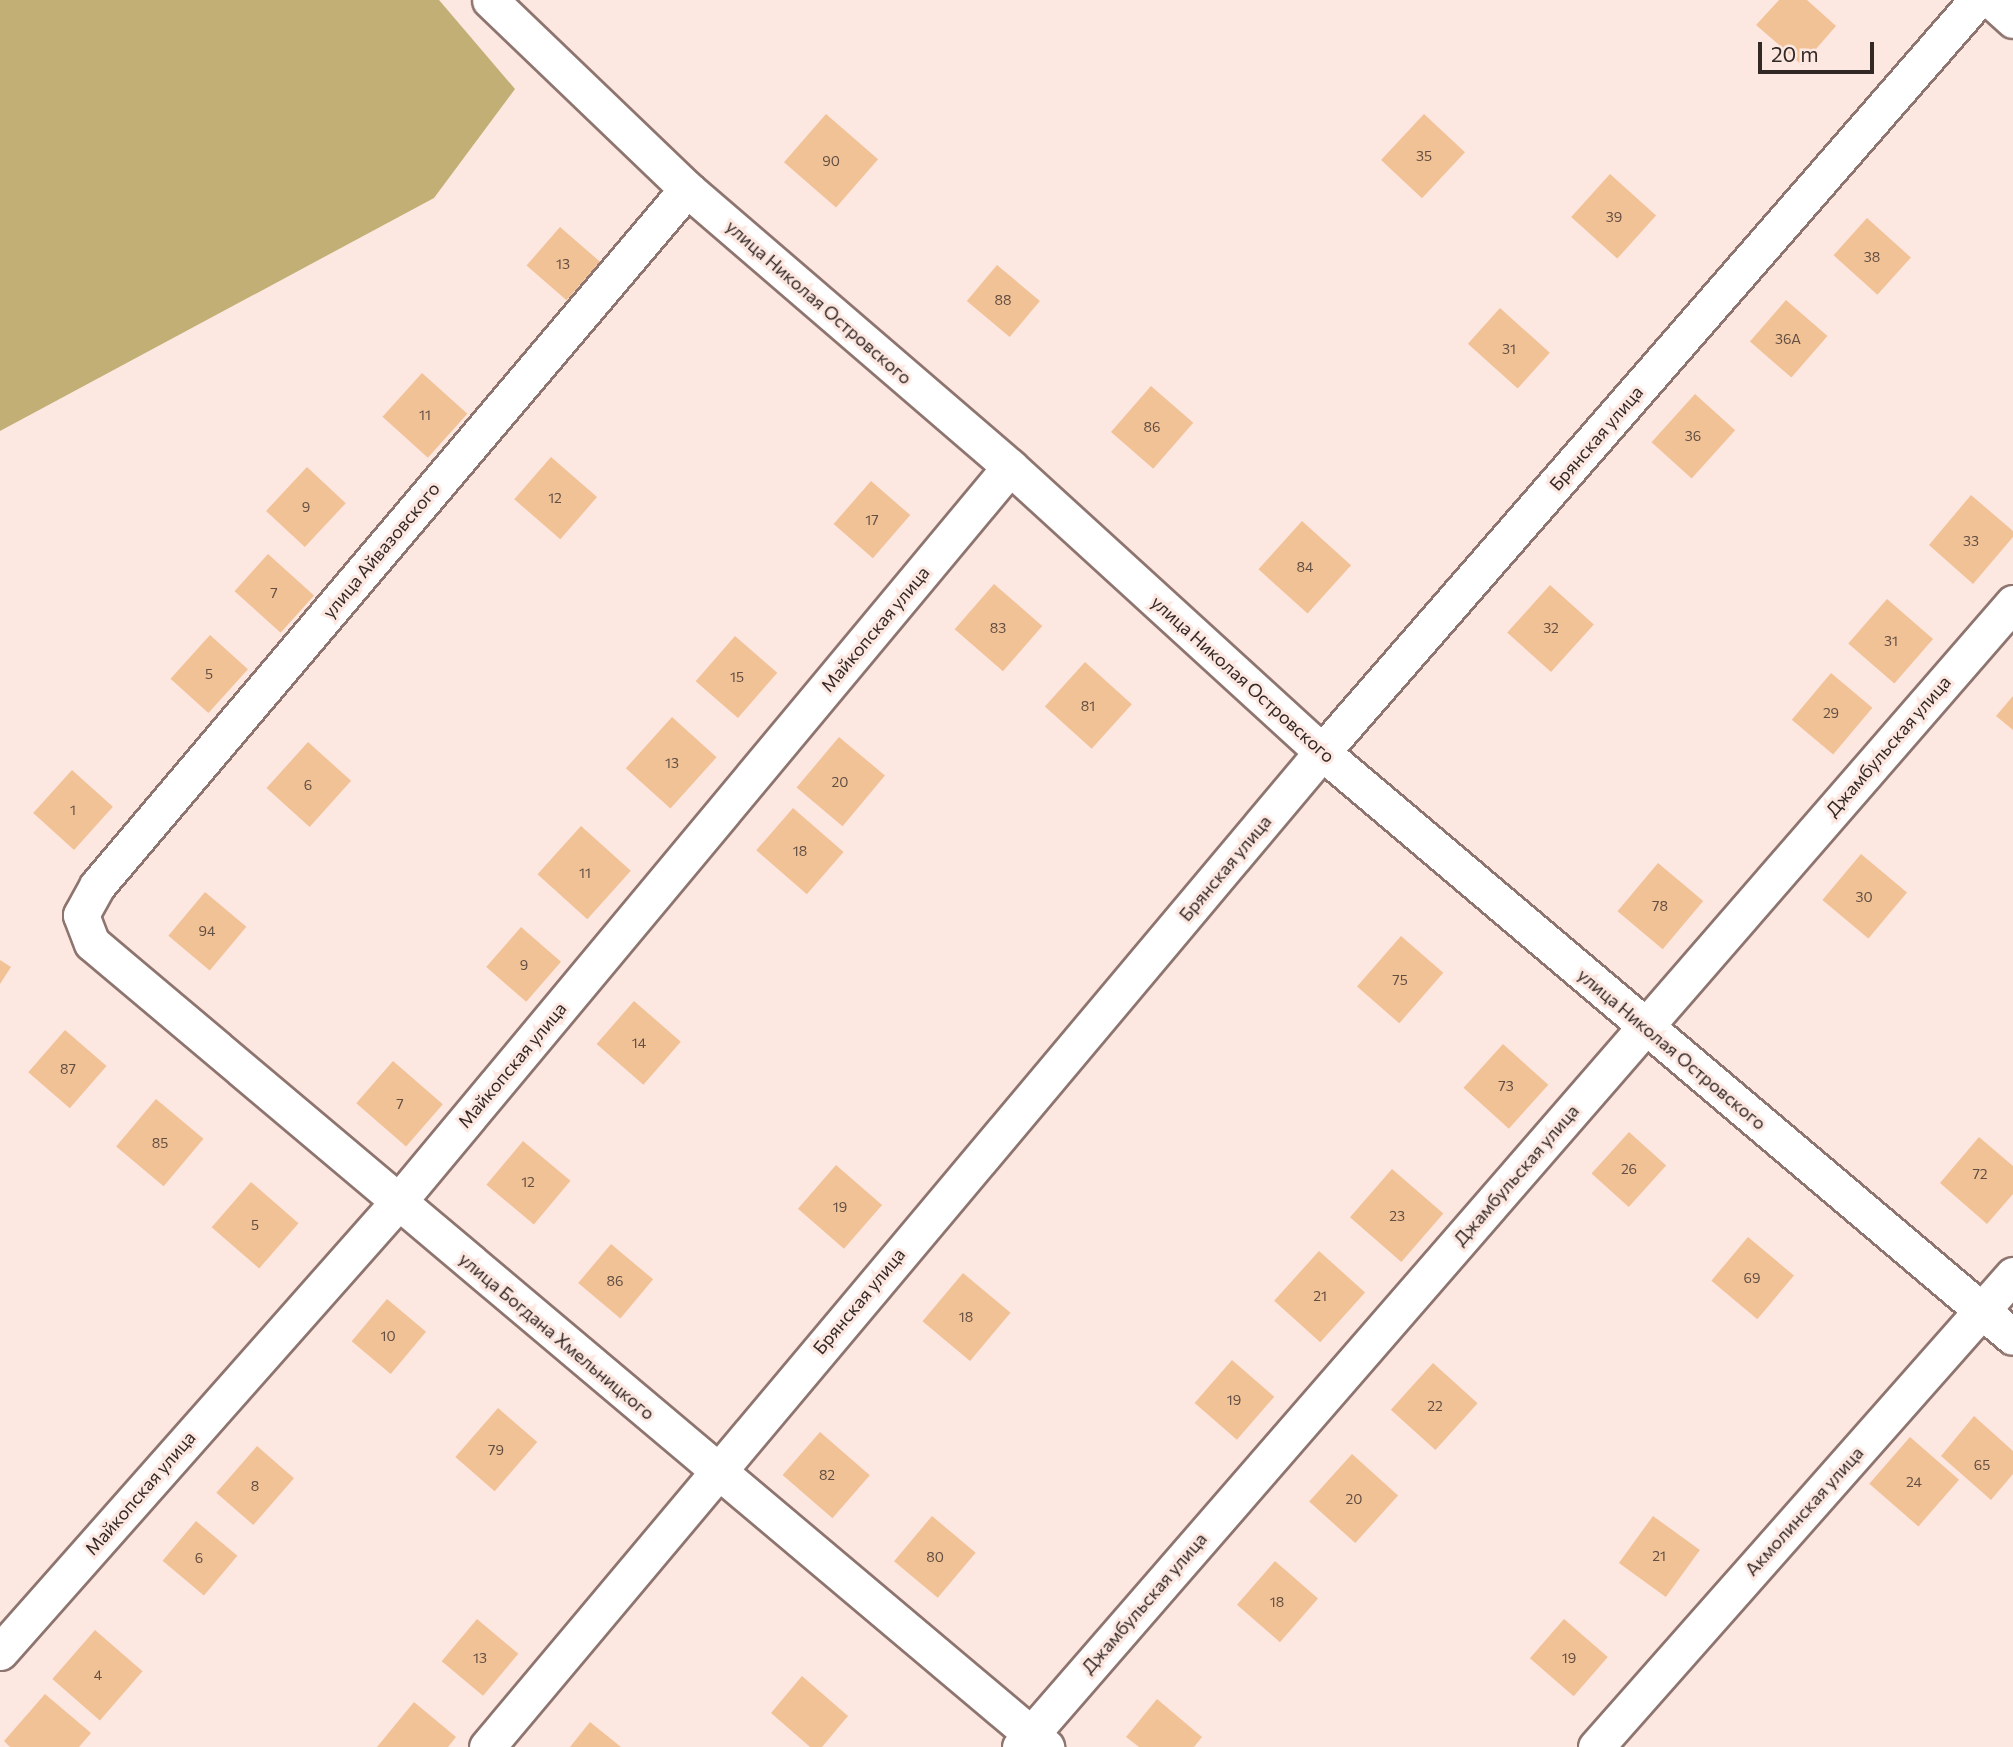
<!DOCTYPE html>
<meta charset="utf-8">
<style>
body{margin:0}
#map{position:relative;width:2013px;height:1747px;overflow:hidden;background:#fde7e1;font-family:Commissioner,sans-serif}
div>[style]{position:absolute}
.forest>*{inset:0;background:#c2af75}
.building>*{inset:0;background:#f2c297;transform-origin:0 0}
.roads{filter:drop-shadow(2px 0 #8e756f) drop-shadow(-2px 0 #8e756f) drop-shadow(0 2px #8e756f) drop-shadow(0 -2px #8e756f)}
.minor>*{height:35px;margin:-17.5px;padding:0 17.5px;transform-origin:17.5px;border-radius:17.5px;background:#fff}
span{translate:-50% -50%;white-space:nowrap;text-align:center;line-height:1.15;-webkit-text-stroke:6px #fde7e1;paint-order:stroke}
.number-label{font-size:14px;color:#624e42}
.number-label span{-webkit-text-stroke-width:0}
.street-label{font-size:18px;color:#322825}
.scale{position:absolute;left:1758px;top:42px;width:116px;height:32px;box-sizing:border-box;border:4px solid #322825;border-top:0;padding-left:9px;font-size:21px;line-height:24px;white-space:nowrap;color:#322825;-webkit-text-stroke:5px #fde7e1;paint-order:stroke}
</style>
<div id="map">
<div class="forest">
<div style="clip-path:polygon(0 0,439px 0,515px 89px,434px 198px,0 431px)"></div>
</div>
<div class="building">
<div style="clip-path:polygon(1779px 0,1807px 0,1836px 26px,1802px 65px,1756px 25px)"></div>
<div style="left:826px;top:114px;width:69px;height:64px;rotate:41deg"></div>
<div style="left:1424px;top:114px;width:56px;height:63px;rotate:43deg"></div>
<div style="left:1610px;top:174px;width:62px;height:58px;rotate:42deg"></div>
<div style="left:1867px;top:218px;width:59px;height:50px;rotate:42deg"></div>
<div style="left:560px;top:227px;width:53px;height:51px;rotate:41deg"></div>
<div style="left:997px;top:265px;width:56px;height:47px;rotate:40deg"></div>
<div style="left:1786px;top:300px;width:55px;height:55px;rotate:41deg"></div>
<div style="left:1500px;top:308px;width:67px;height:48px;rotate:42deg"></div>
<div style="left:422px;top:373px;width:61px;height:59px;rotate:42deg"></div>
<div style="left:1151px;top:386px;width:56px;height:61px;rotate:41deg"></div>
<div style="left:1695px;top:394px;width:54px;height:65px;rotate:42deg"></div>
<div style="left:551px;top:457px;width:61px;height:56px;rotate:41deg"></div>
<div style="left:307px;top:467px;width:53px;height:60px;rotate:43deg"></div>
<div style="left:871px;top:481px;width:52px;height:57px;rotate:41deg"></div>
<div style="clip-path:polygon(1971px 495px,2013px 531px,2013px 537px,1973px 584px,1929px 545px)"></div>
<div style="left:1302px;top:521px;width:66px;height:65px;rotate:42deg"></div>
<div style="left:268px;top:554px;width:62px;height:50px;rotate:42deg"></div>
<div style="left:994px;top:584px;width:64px;height:60px;rotate:41deg"></div>
<div style="left:1550px;top:585px;width:59px;height:64px;rotate:42deg"></div>
<div style="left:1887px;top:599px;width:61px;height:59px;rotate:41deg"></div>
<div style="left:210px;top:635px;width:51px;height:59px;rotate:42deg"></div>
<div style="left:735px;top:636px;width:56px;height:60px;rotate:41deg"></div>
<div style="left:1085px;top:662px;width:63px;height:60px;rotate:42deg"></div>
<div style="left:1831px;top:673px;width:54px;height:61px;rotate:40deg"></div>
<div style="clip-path:polygon(2013px 696px,2013px 730px,1996px 716px)"></div>
<div style="left:672px;top:717px;width:60px;height:69px;rotate:42deg"></div>
<div style="left:839px;top:737px;width:60px;height:66px;rotate:40deg"></div>
<div style="left:308px;top:742px;width:58px;height:62px;rotate:42deg"></div>
<div style="left:72px;top:770px;width:55px;height:58px;rotate:42deg"></div>
<div style="left:793px;top:808px;width:67px;height:56px;rotate:41deg"></div>
<div style="left:581px;top:826px;width:67px;height:65px;rotate:42deg"></div>
<div style="left:1861px;top:854px;width:60px;height:60px;rotate:40deg"></div>
<div style="left:1658px;top:863px;width:59px;height:63px;rotate:40deg"></div>
<div style="left:205px;top:892px;width:54px;height:57px;rotate:40deg"></div>
<div style="left:521px;top:927px;width:53px;height:53px;rotate:41deg"></div>
<div style="left:1401px;top:936px;width:56px;height:67px;rotate:41deg"></div>
<div style="clip-path:polygon(0 960px,11px 967px,0 984px)"></div>
<div style="left:634px;top:1001px;width:62px;height:57px;rotate:41deg"></div>
<div style="left:65px;top:1030px;width:55px;height:56px;rotate:41deg"></div>
<div style="left:1503px;top:1044px;width:61px;height:59px;rotate:42deg"></div>
<div style="left:393px;top:1061px;width:66px;height:56px;rotate:41deg"></div>
<div style="left:156px;top:1099px;width:62px;height:62px;rotate:40deg"></div>
<div style="left:1629px;top:1132px;width:50px;height:56px;rotate:42deg"></div>
<div style="clip-path:polygon(1979px 1137px,2013px 1166px,2013px 1194px,1987px 1224px,1940px 1183px)"></div>
<div style="left:523px;top:1141px;width:62px;height:57px;rotate:40deg"></div>
<div style="left:836px;top:1165px;width:61px;height:58px;rotate:41deg"></div>
<div style="left:1392px;top:1169px;width:68px;height:64px;rotate:41deg"></div>
<div style="left:251px;top:1182px;width:63px;height:60px;rotate:41deg"></div>
<div style="left:1748px;top:1237px;width:60px;height:57px;rotate:40deg"></div>
<div style="left:611px;top:1244px;width:55px;height:51px;rotate:40deg"></div>
<div style="left:1319px;top:1251px;width:62px;height:67px;rotate:42deg"></div>
<div style="left:963px;top:1273px;width:62px;height:63px;rotate:40deg"></div>
<div style="left:387px;top:1299px;width:51px;height:55px;rotate:40deg"></div>
<div style="left:1232px;top:1360px;width:56px;height:57px;rotate:41deg"></div>
<div style="left:1433px;top:1363px;width:60px;height:63px;rotate:42deg"></div>
<div style="left:498px;top:1408px;width:52px;height:65px;rotate:41deg"></div>
<div style="clip-path:polygon(1974px 1416px,2013px 1451px,2013px 1474px,1991px 1500px,1941px 1456px)"></div>
<div style="left:820px;top:1432px;width:66px;height:57px;rotate:41deg"></div>
<div style="left:1910px;top:1437px;width:65px;height:62px;rotate:41deg"></div>
<div style="left:257px;top:1446px;width:49px;height:62px;rotate:41deg"></div>
<div style="left:1352px;top:1454px;width:62px;height:64px;rotate:42deg"></div>
<div style="left:932px;top:1516px;width:57px;height:59px;rotate:40deg"></div>
<div style="left:1653px;top:1516px;width:58px;height:58px;rotate:36deg"></div>
<div style="left:196px;top:1521px;width:54px;height:52px;rotate:40deg"></div>
<div style="left:1275px;top:1561px;width:57px;height:58px;rotate:41deg"></div>
<div style="left:477px;top:1619px;width:54px;height:55px;rotate:40deg"></div>
<div style="left:1564px;top:1619px;width:58px;height:52px;rotate:41deg"></div>
<div style="left:95px;top:1630px;width:63px;height:65px;rotate:41deg"></div>
<div style="clip-path:polygon(802px 1676px,848px 1716px,822px 1747px,810px 1747px,771px 1713px)"></div>
<div style="clip-path:polygon(45px 1694px,91px 1733px,79px 1747px,10px 1747px,4px 1741px)"></div>
<div style="clip-path:polygon(1157px 1699px,1202px 1737px,1194px 1747px,1139px 1747px,1126px 1737px)"></div>
<div style="clip-path:polygon(414px 1702px,456px 1737px,448px 1747px,377px 1747px)"></div>
<div style="clip-path:polygon(590px 1722px,621px 1747px,570px 1747px)"></div>
</div>
<div class="roads">
<div class="minor">
<div style="left:490px;top:0;width:273px;rotate:43.8deg"></div>
<div style="left:687px;top:189px;width:426px;rotate:40.7deg"></div>
<div style="left:1010px;top:467px;width:423px;rotate:42.4deg"></div>
<div style="left:1322px;top:752px;width:905px;rotate:40.25deg"></div>
<div style="left:1991px;top:0;width:30px;rotate:42deg"></div>
<div style="left:687px;top:189px;width:913px;rotate:130.25deg"></div>
<div style="left:97px;top:886px;width:33px;rotate:119deg"></div>
<div style="left:81px;top:915px;width:30px;rotate:69deg"></div>
<div style="left:92px;top:943px;width:1248px;rotate:40.12deg"></div>
<div style="left:0;top:1652px;width:601px;rotate:-48.51deg"></div>
<div style="left:398px;top:1202px;width:956px;rotate:-50.22deg"></div>
<div style="left:487px;top:1747px;width:1299px;rotate:-50deg"></div>
<div style="left:1322px;top:752px;width:997px;rotate:-48.94deg"></div>
<div style="left:1020px;top:1747px;width:1515px;rotate:-49.04deg"></div>
<div style="left:1596px;top:1747px;width:630px;rotate:-48.54deg"></div>
</div>
</div>
<div class="number-label">
<span style="left:1424px;top:156px">35</span>
<span style="left:831px;top:161px">90</span>
<span style="left:1614px;top:217px">39</span>
<span style="left:1872px;top:257px">38</span>
<span style="left:563px;top:264px">13</span>
<span style="left:1003px;top:300px">88</span>
<span style="left:1788px;top:339px">36А</span>
<span style="left:1509px;top:349px">31</span>
<span style="left:425px;top:415px">11</span>
<span style="left:1152px;top:427px">86</span>
<span style="left:1693px;top:436px">36</span>
<span style="left:555px;top:498px">12</span>
<span style="left:306px;top:507px">9</span>
<span style="left:872px;top:520px">17</span>
<span style="left:1971px;top:541px">33</span>
<span style="left:1305px;top:567px">84</span>
<span style="left:274px;top:593px">7</span>
<span style="left:998px;top:628px">83</span>
<span style="left:1551px;top:628px">32</span>
<span style="left:1891px;top:641px">31</span>
<span style="left:209px;top:674px">5</span>
<span style="left:737px;top:677px">15</span>
<span style="left:1088px;top:706px">81</span>
<span style="left:1831px;top:713px">29</span>
<span style="left:672px;top:763px">13</span>
<span style="left:840px;top:782px">20</span>
<span style="left:308px;top:785px">6</span>
<span style="left:73px;top:810px">1</span>
<span style="left:800px;top:851px">18</span>
<span style="left:585px;top:873px">11</span>
<span style="left:1864px;top:897px">30</span>
<span style="left:1660px;top:906px">78</span>
<span style="left:207px;top:931px">94</span>
<span style="left:524px;top:965px">9</span>
<span style="left:1400px;top:980px">75</span>
<span style="left:639px;top:1043px">14</span>
<span style="left:68px;top:1069px">87</span>
<span style="left:1506px;top:1086px">73</span>
<span style="left:400px;top:1104px">7</span>
<span style="left:160px;top:1143px">85</span>
<span style="left:1629px;top:1169px">26</span>
<span style="left:1980px;top:1174px">72</span>
<span style="left:528px;top:1182px">12</span>
<span style="left:840px;top:1207px">19</span>
<span style="left:1397px;top:1216px">23</span>
<span style="left:255px;top:1225px">5</span>
<span style="left:1752px;top:1278px">69</span>
<span style="left:615px;top:1281px">86</span>
<span style="left:1320px;top:1296px">21</span>
<span style="left:966px;top:1317px">18</span>
<span style="left:388px;top:1336px">10</span>
<span style="left:1234px;top:1400px">19</span>
<span style="left:1435px;top:1406px">22</span>
<span style="left:496px;top:1450px">79</span>
<span style="left:1982px;top:1465px">65</span>
<span style="left:827px;top:1475px">82</span>
<span style="left:1914px;top:1482px">24</span>
<span style="left:255px;top:1486px">8</span>
<span style="left:1354px;top:1499px">20</span>
<span style="left:1659px;top:1556px">21</span>
<span style="left:935px;top:1557px">80</span>
<span style="left:199px;top:1558px">6</span>
<span style="left:1277px;top:1602px">18</span>
<span style="left:480px;top:1658px">13</span>
<span style="left:1569px;top:1658px">19</span>
<span style="left:98px;top:1675px">4</span>
</div>
<div class="street-label">
<span style="left:819px;top:302px;rotate:41deg">улица Николая Островского</span>
<span style="left:1596px;top:438px;rotate:-49deg">Брянская улица</span>
<span style="left:381px;top:550px;rotate:-50deg">улица Айвазовского</span>
<span style="left:875px;top:629px;rotate:-50deg">Майкопская улица</span>
<span style="left:1243px;top:679px;rotate:42deg">улица Николая Островского</span>
<span style="left:1888px;top:746px;rotate:-49deg">Джамбульская улица</span>
<span style="left:1225px;top:868px;rotate:-50deg">Брянская улица</span>
<span style="left:1672px;top:1049px;rotate:40deg">улица Николая Островского</span>
<span style="left:512px;top:1065px;rotate:-50deg">Майкопская улица</span>
<span style="left:1516px;top:1175px;rotate:-49deg">Джамбульская улица</span>
<span style="left:859px;top:1301px;rotate:-50deg">Брянская улица</span>
<span style="left:557px;top:1336px;rotate:40deg">улица Богдана Хмельницкого</span>
<span style="left:140px;top:1493px;rotate:-49deg">Майкопская улица</span>
<span style="left:1804px;top:1511px;rotate:-48deg">Акмолинская улица</span>
<span style="left:1144px;top:1603px;rotate:-49deg">Джамбульская улица</span>
</div>
<div class="scale">20 m</div>
</div>
